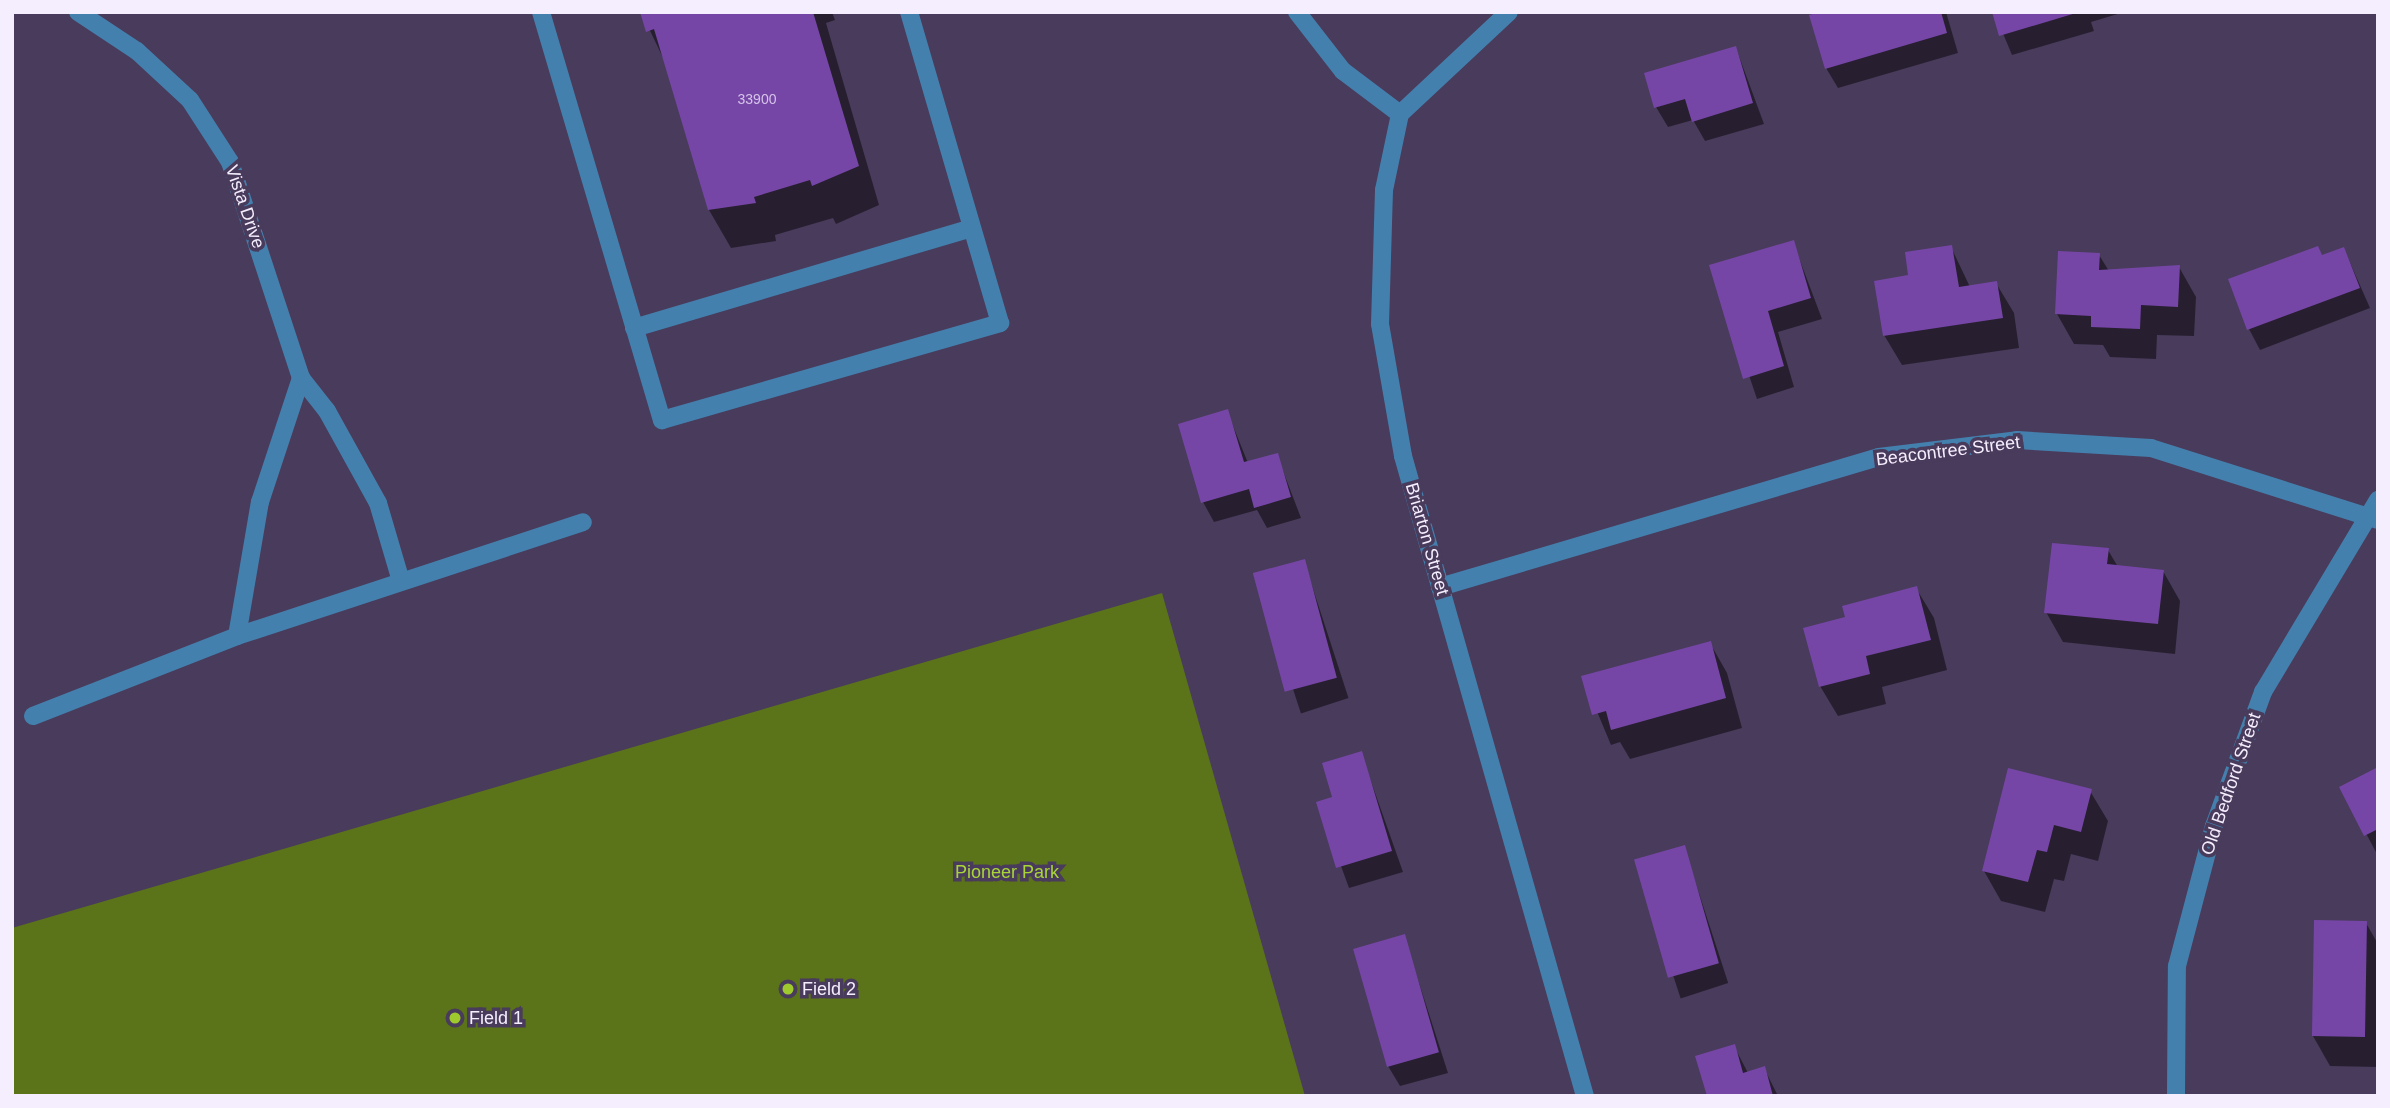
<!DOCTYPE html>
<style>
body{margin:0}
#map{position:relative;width:2390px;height:1108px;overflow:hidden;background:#493b5b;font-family:Arial,sans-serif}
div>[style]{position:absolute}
.green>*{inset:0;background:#5b7419}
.shadow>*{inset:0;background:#0007;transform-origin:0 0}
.building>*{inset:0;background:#7646a7;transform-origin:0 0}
.service>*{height:18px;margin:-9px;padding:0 9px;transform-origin:9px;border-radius:9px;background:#4480ae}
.minor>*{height:18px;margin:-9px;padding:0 9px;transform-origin:9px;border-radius:9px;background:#4480ae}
.dots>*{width:19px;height:19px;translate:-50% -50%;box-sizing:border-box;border:4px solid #493b5b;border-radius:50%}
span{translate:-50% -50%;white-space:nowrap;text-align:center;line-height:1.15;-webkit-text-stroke:7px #493b5b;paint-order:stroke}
.number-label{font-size:14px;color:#d5c4e8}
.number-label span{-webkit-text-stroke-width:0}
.street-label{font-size:18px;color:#f5eefe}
.park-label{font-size:18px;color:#a8d438}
.poi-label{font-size:18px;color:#f5eefe}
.left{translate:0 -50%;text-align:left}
.frame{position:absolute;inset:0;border:14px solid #f5eefe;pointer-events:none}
</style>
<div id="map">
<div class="green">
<div style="clip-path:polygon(1162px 593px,1305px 1096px,12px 1096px,12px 928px)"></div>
</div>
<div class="shadow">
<div style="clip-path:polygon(641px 12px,832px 12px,835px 20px,826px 23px,879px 205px,836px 224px,833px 218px,775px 235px,776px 241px,731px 248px,709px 210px,666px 64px)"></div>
<div style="clip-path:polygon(1825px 12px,1946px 12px,1958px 53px,1838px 88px,1826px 68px)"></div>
<div style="clip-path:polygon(1994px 12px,2121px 12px,2121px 13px,2091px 22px,2094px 31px,2012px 55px)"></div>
<div style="clip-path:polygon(1736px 48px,1764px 124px,1705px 141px,1693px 120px,1668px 127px,1656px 107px)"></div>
<div style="clip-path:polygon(1793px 242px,1822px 319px,1778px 332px,1794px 387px,1757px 399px,1712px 266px)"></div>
<div style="clip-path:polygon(1951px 247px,1970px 287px,1996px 283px,2014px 313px,2019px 348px,1902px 365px,1884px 335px)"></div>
<div style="clip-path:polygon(2344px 249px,2370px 308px,2260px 350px,2249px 329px,2322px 257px)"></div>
<div style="clip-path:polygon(2099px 255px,2109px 271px,2179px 267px,2196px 297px,2194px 336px,2157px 335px,2156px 359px,2110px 357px,2103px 345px,2074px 344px,2057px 314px)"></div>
<div style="clip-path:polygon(1227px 411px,1248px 463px,1277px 455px,1301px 518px,1267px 528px,1257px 510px,1214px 522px,1203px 502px)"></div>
<div style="clip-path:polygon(2108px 550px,2118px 567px,2163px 571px,2180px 601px,2175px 654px,2063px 642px,2046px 612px)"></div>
<div style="left:1304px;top:561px;width:144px;height:50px;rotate:72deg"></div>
<div style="clip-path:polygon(1916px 588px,1934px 618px,1947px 670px,1882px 687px,1886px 704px,1838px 716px,1820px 686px,1847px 618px)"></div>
<div style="clip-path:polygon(1710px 643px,1727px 673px,1742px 728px,1630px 759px,1620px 742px,1611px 745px,1583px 678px)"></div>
<div style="clip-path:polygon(1361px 753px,1403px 872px,1349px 888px,1318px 803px,1334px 798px)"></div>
<div style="clip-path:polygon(2378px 769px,2378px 856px,2342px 788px)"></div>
<div style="clip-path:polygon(2090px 791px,2108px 821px,2098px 861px,2071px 854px,2064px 881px,2054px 879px,2045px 912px,2001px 901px,1984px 871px)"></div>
<div style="left:1684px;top:847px;width:143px;height:50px;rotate:72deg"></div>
<div style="clip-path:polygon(2366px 923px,2378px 944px,2378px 1067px,2330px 1066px,2313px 1036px)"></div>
<div style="clip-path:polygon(1404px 936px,1448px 1073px,1400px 1086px,1388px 1066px)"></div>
<div style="clip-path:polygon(1734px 1046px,1748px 1073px,1764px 1068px,1778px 1096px,1709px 1096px)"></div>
</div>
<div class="building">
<div style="clip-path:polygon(640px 12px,813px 12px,859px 166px,812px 186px,810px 180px,754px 197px,756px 203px,708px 210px,654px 29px,646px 32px)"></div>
<div style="clip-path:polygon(1819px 12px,1941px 12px,1947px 33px,1825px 69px,1809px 15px)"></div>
<div style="clip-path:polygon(1992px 12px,2076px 12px,2076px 13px,1999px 36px)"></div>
<div style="clip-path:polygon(1736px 46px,1753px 103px,1692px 122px,1685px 99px,1654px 108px,1644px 73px)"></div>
<div style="clip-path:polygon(1794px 240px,1811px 298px,1768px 311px,1784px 366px,1743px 379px,1709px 265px)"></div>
<div style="clip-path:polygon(1952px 245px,1959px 287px,1997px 281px,2003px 318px,1883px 336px,1874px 281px,1908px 275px,1905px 252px)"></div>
<div style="clip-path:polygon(2318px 246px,2322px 255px,2344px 247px,2360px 288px,2247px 330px,2228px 279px)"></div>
<div style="clip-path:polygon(2058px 251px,2100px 253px,2099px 270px,2180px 265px,2178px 307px,2141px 305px,2140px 329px,2091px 327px,2091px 316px,2055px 314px)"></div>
<div style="clip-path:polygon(1228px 409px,1244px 462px,1278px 453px,1291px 497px,1254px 508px,1249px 489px,1201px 503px,1178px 424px)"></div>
<div style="clip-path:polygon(2052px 543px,2109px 548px,2107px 564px,2164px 570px,2158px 624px,2044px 613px)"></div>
<div style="left:1305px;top:559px;width:123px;height:54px;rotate:75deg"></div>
<div style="clip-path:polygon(1917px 586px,1931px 640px,1866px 656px,1870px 674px,1819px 687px,1803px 628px,1845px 617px,1842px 606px)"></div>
<div style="clip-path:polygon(1711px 641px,1726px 698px,1611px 730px,1606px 711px,1592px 715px,1581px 676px)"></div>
<div style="clip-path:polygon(1362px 751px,1392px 851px,1336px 868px,1316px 802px,1332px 797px,1322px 763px)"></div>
<div style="clip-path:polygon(2378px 767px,2378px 829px,2364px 836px,2339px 787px)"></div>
<div style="clip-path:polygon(2008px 768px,2092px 789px,2081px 832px,2054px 825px,2047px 852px,2037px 850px,2028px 882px,1982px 871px)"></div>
<div style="left:1685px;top:845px;width:123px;height:53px;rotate:74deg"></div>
<div style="left:2314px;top:920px;width:53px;height:116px;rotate:1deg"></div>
<div style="left:1405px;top:934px;width:123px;height:54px;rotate:74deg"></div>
<div style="clip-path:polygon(1735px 1044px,1743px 1073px,1765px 1066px,1773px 1096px,1707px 1096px,1695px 1056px)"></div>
</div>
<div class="service">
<div style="left:541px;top:12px;width:426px;rotate:73.5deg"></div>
<div style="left:662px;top:420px;width:352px;rotate:-16deg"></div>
<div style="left:1000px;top:323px;width:324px;rotate:-106.3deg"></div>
<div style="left:634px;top:328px;width:352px;rotate:-16.5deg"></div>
</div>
<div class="minor">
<div style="left:78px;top:12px;width:71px;rotate:33.5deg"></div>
<div style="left:137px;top:51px;width:72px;rotate:42.8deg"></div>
<div style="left:190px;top:100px;width:74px;rotate:57.2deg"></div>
<div style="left:230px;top:162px;width:227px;rotate:71.8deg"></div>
<div style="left:301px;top:378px;width:42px;rotate:51.8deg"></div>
<div style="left:327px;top:411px;width:105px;rotate:61deg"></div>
<div style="left:378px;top:503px;width:81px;rotate:73.6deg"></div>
<div style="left:1297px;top:12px;width:75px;rotate:52.1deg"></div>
<div style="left:1343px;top:71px;width:71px;rotate:37deg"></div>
<div style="left:1400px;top:114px;width:78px;rotate:101.9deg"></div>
<div style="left:1384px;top:190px;width:134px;rotate:91.7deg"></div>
<div style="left:1380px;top:324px;width:134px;rotate:80.1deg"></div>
<div style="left:1403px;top:456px;width:665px;rotate:74.13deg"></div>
<div style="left:1400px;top:114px;width:149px;rotate:-43.1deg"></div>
<div style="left:1440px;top:587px;width:458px;rotate:-16.5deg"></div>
<div style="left:1879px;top:457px;width:139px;rotate:-7deg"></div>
<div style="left:2017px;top:440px;width:134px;rotate:3.4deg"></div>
<div style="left:2151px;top:448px;width:238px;rotate:17.6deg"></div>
<div style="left:237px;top:636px;width:136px;rotate:-80.3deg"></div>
<div style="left:260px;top:502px;width:131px;rotate:-71.7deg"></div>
<div style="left:33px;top:716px;width:219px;rotate:-21.4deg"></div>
<div style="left:237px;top:636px;width:364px;rotate:-18.2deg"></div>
<div style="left:2176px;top:1096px;width:130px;rotate:-89.6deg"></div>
<div style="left:2177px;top:966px;width:145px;rotate:-75.2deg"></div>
<div style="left:2214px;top:826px;width:143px;rotate:-69.9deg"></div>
<div style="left:2263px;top:692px;width:224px;rotate:-59.1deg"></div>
</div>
<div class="dots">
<div style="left:788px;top:989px;background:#9fca2d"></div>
<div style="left:455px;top:1018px;background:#9fca2d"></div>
</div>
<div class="number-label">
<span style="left:757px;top:99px">33900</span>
</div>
<div class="street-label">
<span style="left:245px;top:207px;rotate:71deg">Vista Drive</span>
<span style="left:1948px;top:451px;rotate:-7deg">Beacontree Street</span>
<span style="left:1427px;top:539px;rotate:74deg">Briarton Street</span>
<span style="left:2231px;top:784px;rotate:-71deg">Old Bedford Street</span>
</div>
<div class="park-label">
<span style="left:1007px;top:872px">Pioneer Park</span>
</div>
<div class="poi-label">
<span class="left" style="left:802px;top:989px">Field 2</span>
<span class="left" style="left:469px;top:1018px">Field 1</span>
</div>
<div class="frame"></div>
</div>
